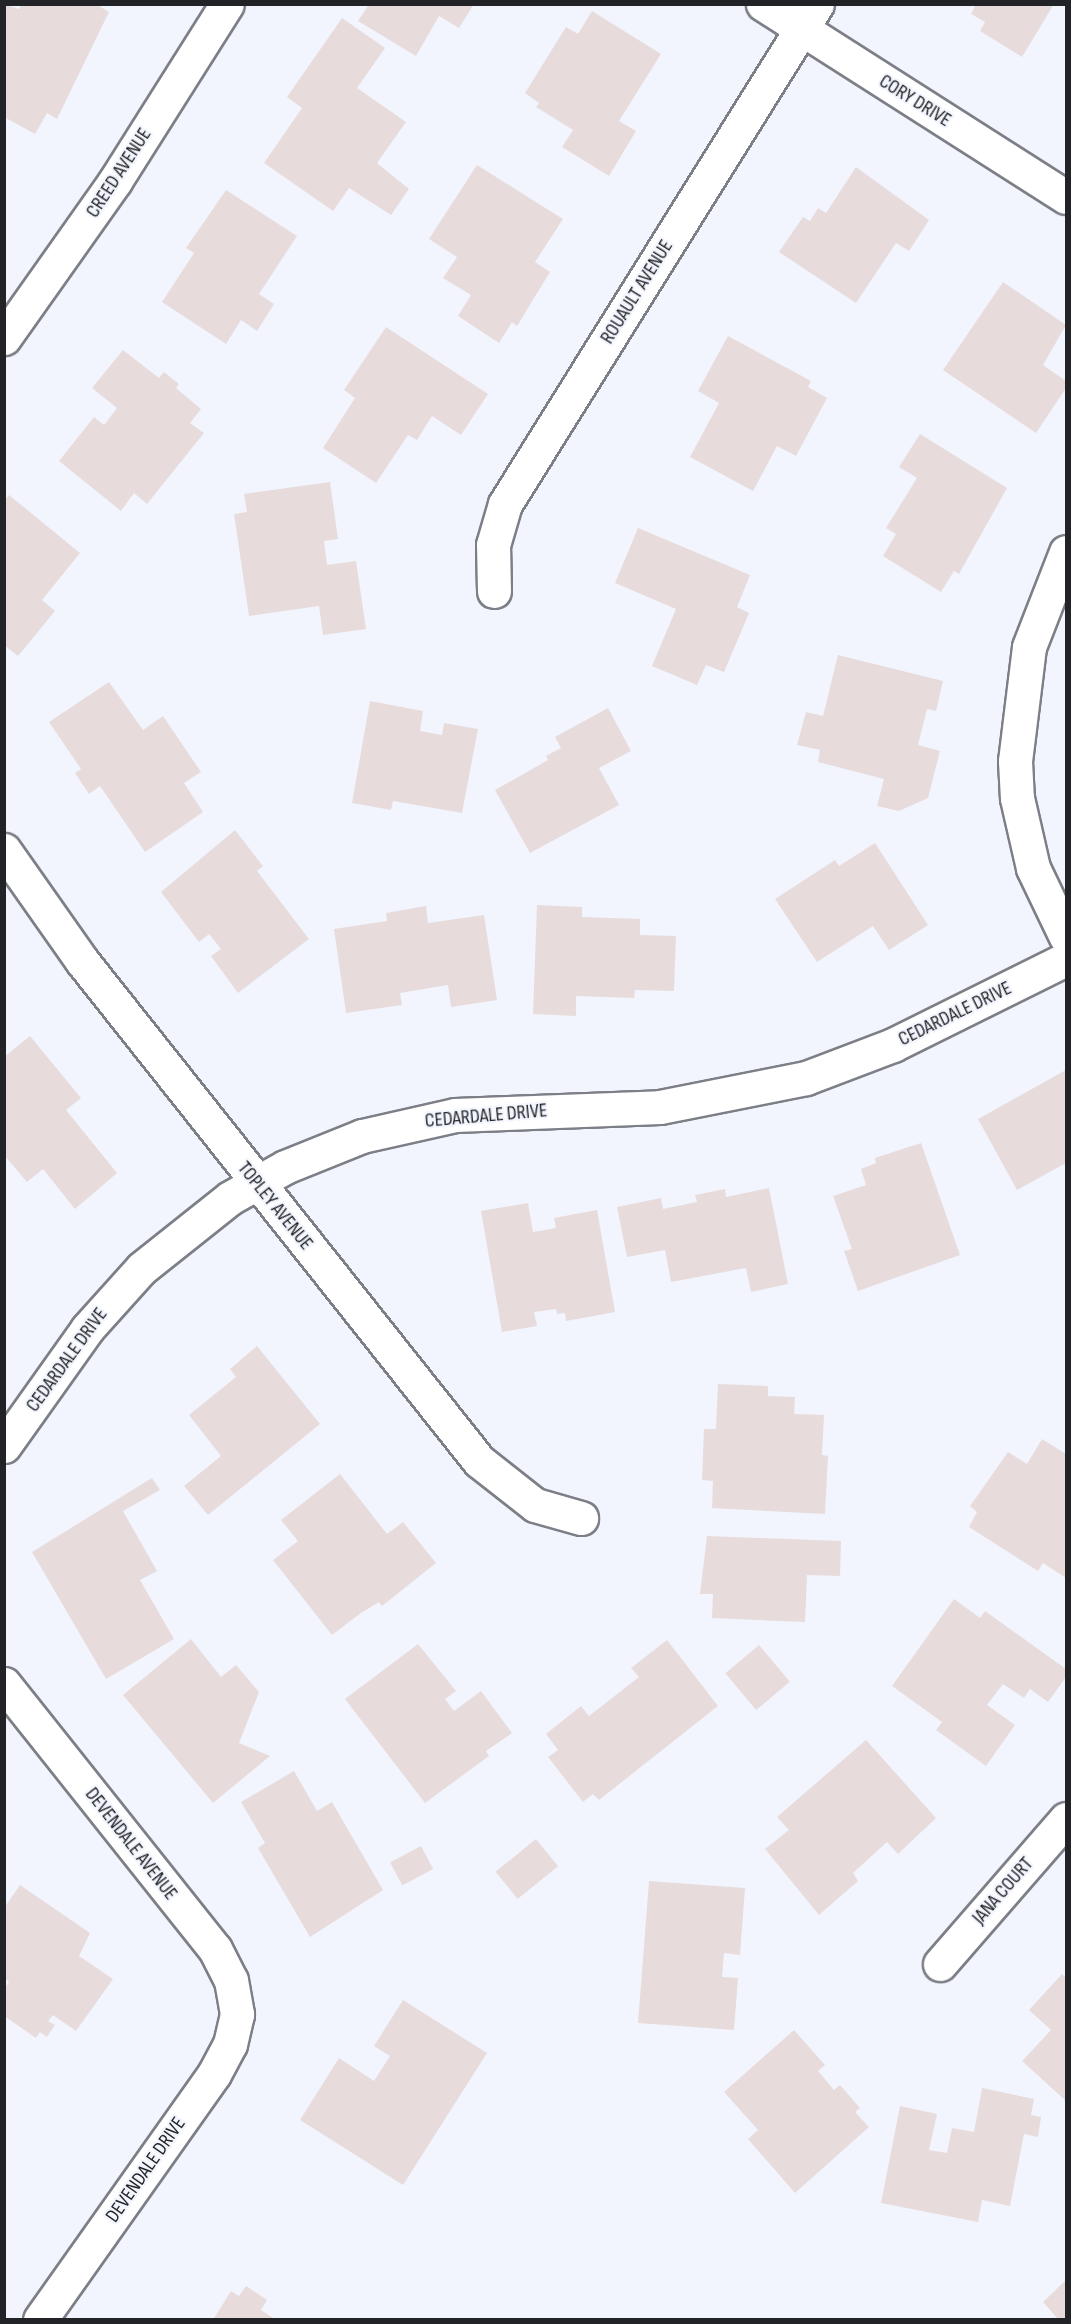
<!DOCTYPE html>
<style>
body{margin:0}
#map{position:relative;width:1071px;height:2324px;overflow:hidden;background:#f2f5fe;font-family:"Sofia Sans Condensed",sans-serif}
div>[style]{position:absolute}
.building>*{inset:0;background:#e7dcdb;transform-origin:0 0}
.roads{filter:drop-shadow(2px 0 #7d7f87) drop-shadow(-2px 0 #7d7f87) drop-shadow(0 2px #7d7f87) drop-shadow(0 -2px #7d7f87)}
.street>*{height:33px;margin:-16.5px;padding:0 16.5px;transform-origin:16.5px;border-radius:16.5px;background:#fff}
span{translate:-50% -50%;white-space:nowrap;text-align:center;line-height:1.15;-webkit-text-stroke:4.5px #f2f5fe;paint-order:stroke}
.street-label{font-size:20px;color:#222326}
.frame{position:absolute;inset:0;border:6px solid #222326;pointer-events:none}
</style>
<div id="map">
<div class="building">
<div style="clip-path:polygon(4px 4px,19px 9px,21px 4px,96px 4px,109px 12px,57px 119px,47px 113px,35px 134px,4px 117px)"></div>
<div style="clip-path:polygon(369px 4px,474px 4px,459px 28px,439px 16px,416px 56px,358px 21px)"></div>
<div style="clip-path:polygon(976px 4px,1054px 4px,1022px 57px,980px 31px,985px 22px,971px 14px)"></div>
<div style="clip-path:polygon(592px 11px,661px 54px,619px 121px,636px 131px,609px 176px,562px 147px,573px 130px,536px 107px,539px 103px,525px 93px,566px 27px,578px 34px)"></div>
<div style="clip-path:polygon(342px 18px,385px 48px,357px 88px,406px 122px,377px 163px,409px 189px,391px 215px,349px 188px,333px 211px,264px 163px,302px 108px,287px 97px)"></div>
<div style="clip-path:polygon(477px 165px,563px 219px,535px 262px,550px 272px,517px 326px,512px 322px,499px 343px,458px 316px,471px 295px,443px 278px,457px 257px,429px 239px)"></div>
<div style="clip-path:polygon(856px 167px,929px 220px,909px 251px,896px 243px,856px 303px,779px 252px,803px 217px,810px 221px,818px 208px,826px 213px)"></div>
<div style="clip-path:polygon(226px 190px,297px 236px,259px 294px,274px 304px,257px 331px,241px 320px,226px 344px,162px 302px,194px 253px,186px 248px)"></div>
<div style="clip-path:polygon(1003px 282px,1066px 325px,1043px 365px,1066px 381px,1066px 388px,1036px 433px,943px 370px)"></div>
<div style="clip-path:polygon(386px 327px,488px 394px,461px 435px,432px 416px,417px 440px,408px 435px,376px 483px,323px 448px,355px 398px,344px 390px)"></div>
<div style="clip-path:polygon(728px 336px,811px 381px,808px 387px,827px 398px,796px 456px,777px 446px,753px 491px,690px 457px,719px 403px,698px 391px)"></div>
<div style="clip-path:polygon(123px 350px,159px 378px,164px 372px,179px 384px,176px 388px,201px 409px,190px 423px,204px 433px,147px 504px,134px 493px,121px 511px,59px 461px,94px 417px,104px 425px,117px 408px,92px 388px)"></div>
<div style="clip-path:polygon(920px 434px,1007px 488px,959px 574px,954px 571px,941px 592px,883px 556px,896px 534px,886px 528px,917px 478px,899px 467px)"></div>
<div style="clip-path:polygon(330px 482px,338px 539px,324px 541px,327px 565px,356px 561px,366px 629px,323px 635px,319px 606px,249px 616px,234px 514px,247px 512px,244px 494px)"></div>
<div style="clip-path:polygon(9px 495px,80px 553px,42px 600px,55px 611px,18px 656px,4px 645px,4px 501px)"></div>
<div style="clip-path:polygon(638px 528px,750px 575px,737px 607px,749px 613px,724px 672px,706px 665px,697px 685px,652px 666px,676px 609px,615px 583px)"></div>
<div style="clip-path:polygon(838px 655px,943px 681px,936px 711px,927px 709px,918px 745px,940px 751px,928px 798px,899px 811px,877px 806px,884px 779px,818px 762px,820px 750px,797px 745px,806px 712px,823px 716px)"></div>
<div style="clip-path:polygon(109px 682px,143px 730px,163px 716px,201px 772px,184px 783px,203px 812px,145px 852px,100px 786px,89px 794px,75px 773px,81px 769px,49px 722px)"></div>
<div style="clip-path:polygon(370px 701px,423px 711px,420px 731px,442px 735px,444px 723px,478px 729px,462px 813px,393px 801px,391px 810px,352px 803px)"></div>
<div style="clip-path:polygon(608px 708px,631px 751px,599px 768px,619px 805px,530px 853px,495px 790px,548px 760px,546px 756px,561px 748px,555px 737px)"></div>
<div style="clip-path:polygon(235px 830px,263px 866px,257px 871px,309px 939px,238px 993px,211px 956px,221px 949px,209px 934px,199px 942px,161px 892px)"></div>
<div style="clip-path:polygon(875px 843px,928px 925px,889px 950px,873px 926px,817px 962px,775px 899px,835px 860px,839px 866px)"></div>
<div style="clip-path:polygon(537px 905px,582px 907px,582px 917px,640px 919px,640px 935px,676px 936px,674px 991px,635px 990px,634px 998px,576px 996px,576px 1016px,533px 1014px)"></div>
<div style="clip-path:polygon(426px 906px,428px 923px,484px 915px,497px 1000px,451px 1007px,448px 985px,400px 993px,402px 1005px,346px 1013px,334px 929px,387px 921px,386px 913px)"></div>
<div style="clip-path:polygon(30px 1036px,81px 1098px,66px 1110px,117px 1173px,75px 1209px,43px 1169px,27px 1182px,4px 1155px,4px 1057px)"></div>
<div style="clip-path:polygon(1066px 1070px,1066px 1163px,1017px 1190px,978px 1119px)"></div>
<div style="clip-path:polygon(921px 1143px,960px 1255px,858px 1291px,844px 1251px,852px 1249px,833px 1196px,866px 1185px,861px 1169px,876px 1163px,875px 1158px)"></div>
<div style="clip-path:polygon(769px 1188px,788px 1284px,751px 1292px,746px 1268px,671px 1282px,665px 1250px,627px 1257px,617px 1207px,661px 1198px,663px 1209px,697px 1202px,695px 1195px,725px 1189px,726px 1197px)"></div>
<div style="clip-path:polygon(528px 1203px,533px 1232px,556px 1228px,554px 1218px,597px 1210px,615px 1312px,566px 1321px,565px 1313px,557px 1314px,556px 1309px,534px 1312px,537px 1326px,502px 1332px,481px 1211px)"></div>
<div style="clip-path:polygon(257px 1346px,320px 1424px,208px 1515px,184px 1486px,221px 1456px,189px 1415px,236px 1377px,230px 1369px)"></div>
<div style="clip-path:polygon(718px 1384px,768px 1386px,768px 1396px,795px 1397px,794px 1414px,824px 1415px,822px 1455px,828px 1456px,825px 1514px,712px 1508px,713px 1481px,702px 1480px,704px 1429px,716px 1429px)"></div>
<div style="clip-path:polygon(1042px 1439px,1066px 1454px,1066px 1578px,1043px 1563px,1038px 1571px,969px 1527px,977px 1512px,970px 1506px,1008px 1452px,1027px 1464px)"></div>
<div style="clip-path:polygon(340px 1474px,387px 1534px,403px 1522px,436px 1563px,382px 1606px,379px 1602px,361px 1613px,332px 1635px,273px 1560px,298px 1541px,281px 1520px)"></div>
<div style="clip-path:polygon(152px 1478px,160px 1490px,123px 1511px,157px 1571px,140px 1580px,174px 1639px,106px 1679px,32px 1552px)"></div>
<div style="clip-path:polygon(707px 1536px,841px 1541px,840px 1576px,807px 1575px,805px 1622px,712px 1618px,713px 1594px,700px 1594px)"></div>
<div style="clip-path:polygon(954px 1599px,980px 1618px,985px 1611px,1066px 1669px,1066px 1677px,1048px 1702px,1030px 1689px,1024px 1698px,1003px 1684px,987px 1705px,1015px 1725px,986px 1766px,936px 1730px,942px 1722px,892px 1686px)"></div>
<div style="clip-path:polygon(191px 1639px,221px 1677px,236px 1665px,259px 1692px,239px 1743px,270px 1756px,213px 1803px,123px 1695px)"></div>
<div style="clip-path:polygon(667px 1640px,718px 1706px,599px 1800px,593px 1794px,583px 1802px,548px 1757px,558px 1750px,546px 1734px,581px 1706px,589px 1716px,639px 1677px,631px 1668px)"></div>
<div style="clip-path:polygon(418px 1644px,456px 1691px,445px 1699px,454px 1711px,481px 1691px,512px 1733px,486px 1751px,489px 1756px,425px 1803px,345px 1699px)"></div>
<div style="left:759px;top:1645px;width:48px;height:44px;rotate:50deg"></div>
<div style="clip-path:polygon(866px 1740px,936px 1818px,898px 1854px,887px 1842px,853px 1873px,858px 1881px,819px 1915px,765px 1849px,789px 1830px,777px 1817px)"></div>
<div style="clip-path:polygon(294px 1771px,317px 1811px,332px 1802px,383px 1890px,310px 1937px,258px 1848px,265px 1843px,241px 1802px)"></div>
<div style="left:536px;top:1839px;width:35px;height:52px;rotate:51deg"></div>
<div style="left:421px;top:1846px;width:26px;height:35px;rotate:62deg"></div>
<div style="clip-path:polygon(649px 1881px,745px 1888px,740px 1955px,724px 1953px,722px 1977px,738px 1978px,734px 2030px,638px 2023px)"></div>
<div style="clip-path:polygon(20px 1885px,90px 1933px,79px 1956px,113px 1979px,76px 2031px,53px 2015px,48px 2021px,55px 2025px,47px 2037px,40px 2032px,36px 2038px,4px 2016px,4px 1989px,9px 1982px,4px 1978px,4px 1908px)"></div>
<div style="clip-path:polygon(1062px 1974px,1066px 1978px,1066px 2101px,1022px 2061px,1051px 2030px,1029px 2010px)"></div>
<div style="clip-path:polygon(403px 2000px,487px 2053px,403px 2185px,300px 2120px,339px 2058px,374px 2081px,390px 2056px,374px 2046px)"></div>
<div style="clip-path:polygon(794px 2030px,825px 2065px,818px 2071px,834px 2090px,840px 2085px,860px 2108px,855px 2112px,869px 2127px,795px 2193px,748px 2139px,758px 2130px,724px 2092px)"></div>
<div style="clip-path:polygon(982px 2088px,1034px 2099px,1031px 2115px,1041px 2117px,1038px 2137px,1024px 2134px,1010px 2206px,982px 2200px,978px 2222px,881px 2203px,900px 2106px,937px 2114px,929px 2150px,947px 2153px,952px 2128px,974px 2132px)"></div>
<div style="clip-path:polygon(1066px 2280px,1066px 2320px,1059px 2320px,1043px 2302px)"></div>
<div style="clip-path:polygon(246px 2286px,267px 2300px,261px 2310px,276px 2320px,213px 2320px,231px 2291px,239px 2296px)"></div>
</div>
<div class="roads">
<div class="street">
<div style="left:763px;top:4px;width:359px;rotate:32.5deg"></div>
<div style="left:4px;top:338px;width:192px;rotate:-54.7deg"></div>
<div style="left:115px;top:181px;width:209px;rotate:-57.7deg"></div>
<div style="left:1066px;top:552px;width:102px;rotate:111.3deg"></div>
<div style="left:1029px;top:647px;width:115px;rotate:97deg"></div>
<div style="left:1015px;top:761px;width:37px;rotate:87deg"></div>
<div style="left:1017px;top:798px;width:72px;rotate:77.1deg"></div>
<div style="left:1033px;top:868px;width:76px;rotate:64.4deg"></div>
<div style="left:494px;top:591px;width:46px;rotate:-91.2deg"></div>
<div style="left:493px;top:545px;width:43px;rotate:-73.7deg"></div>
<div style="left:505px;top:504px;width:589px;rotate:-58.04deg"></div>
<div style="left:4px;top:850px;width:136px;rotate:54.9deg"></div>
<div style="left:82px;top:961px;width:638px;rotate:51.55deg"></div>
<div style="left:479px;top:1461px;width:71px;rotate:38.2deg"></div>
<div style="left:535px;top:1505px;width:48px;rotate:15.8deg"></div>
<div style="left:4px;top:1446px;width:143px;rotate:-54.6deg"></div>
<div style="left:87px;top:1329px;width:82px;rotate:-48deg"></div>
<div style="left:142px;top:1268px;width:112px;rotate:-38.5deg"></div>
<div style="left:230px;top:1198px;width:63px;rotate:-29.4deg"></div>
<div style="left:285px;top:1167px;width:83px;rotate:-21.9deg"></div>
<div style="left:362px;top:1136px;width:95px;rotate:-12.7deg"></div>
<div style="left:455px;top:1115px;width:205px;rotate:-2.2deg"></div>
<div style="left:660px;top:1107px;width:149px;rotate:-11.2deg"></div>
<div style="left:806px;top:1078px;width:93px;rotate:-20.8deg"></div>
<div style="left:893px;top:1045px;width:193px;rotate:-26.4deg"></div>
<div style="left:4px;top:1684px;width:339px;rotate:51.5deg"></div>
<div style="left:215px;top:1949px;width:35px;rotate:63deg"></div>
<div style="left:231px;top:1980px;width:35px;rotate:80deg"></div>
<div style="left:237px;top:2014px;width:31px;rotate:103deg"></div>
<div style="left:230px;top:2044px;width:34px;rotate:118deg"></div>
<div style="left:214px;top:2074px;width:301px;rotate:125.3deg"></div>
<div style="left:940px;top:1964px;width:192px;rotate:-49deg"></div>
</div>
</div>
<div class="street-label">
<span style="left:915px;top:101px;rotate:32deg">CORY DRIVE</span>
<span style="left:119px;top:173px;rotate:-57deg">CREED AVENUE</span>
<span style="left:637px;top:292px;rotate:-58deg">ROUAULT AVENUE</span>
<span style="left:955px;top:1014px;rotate:-26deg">CEDARDALE DRIVE</span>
<span style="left:486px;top:1116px;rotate:-5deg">CEDARDALE DRIVE</span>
<span style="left:275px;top:1206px;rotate:51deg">TOPLEY AVENUE</span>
<span style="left:67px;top:1360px;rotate:-54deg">CEDARDALE DRIVE</span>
<span style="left:131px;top:1844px;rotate:52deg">DEVENDALE AVENUE</span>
<span style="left:1003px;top:1891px;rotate:-49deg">JANA COURT</span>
<span style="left:146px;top:2170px;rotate:-55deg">DEVENDALE DRIVE</span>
</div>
<div class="frame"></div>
</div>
